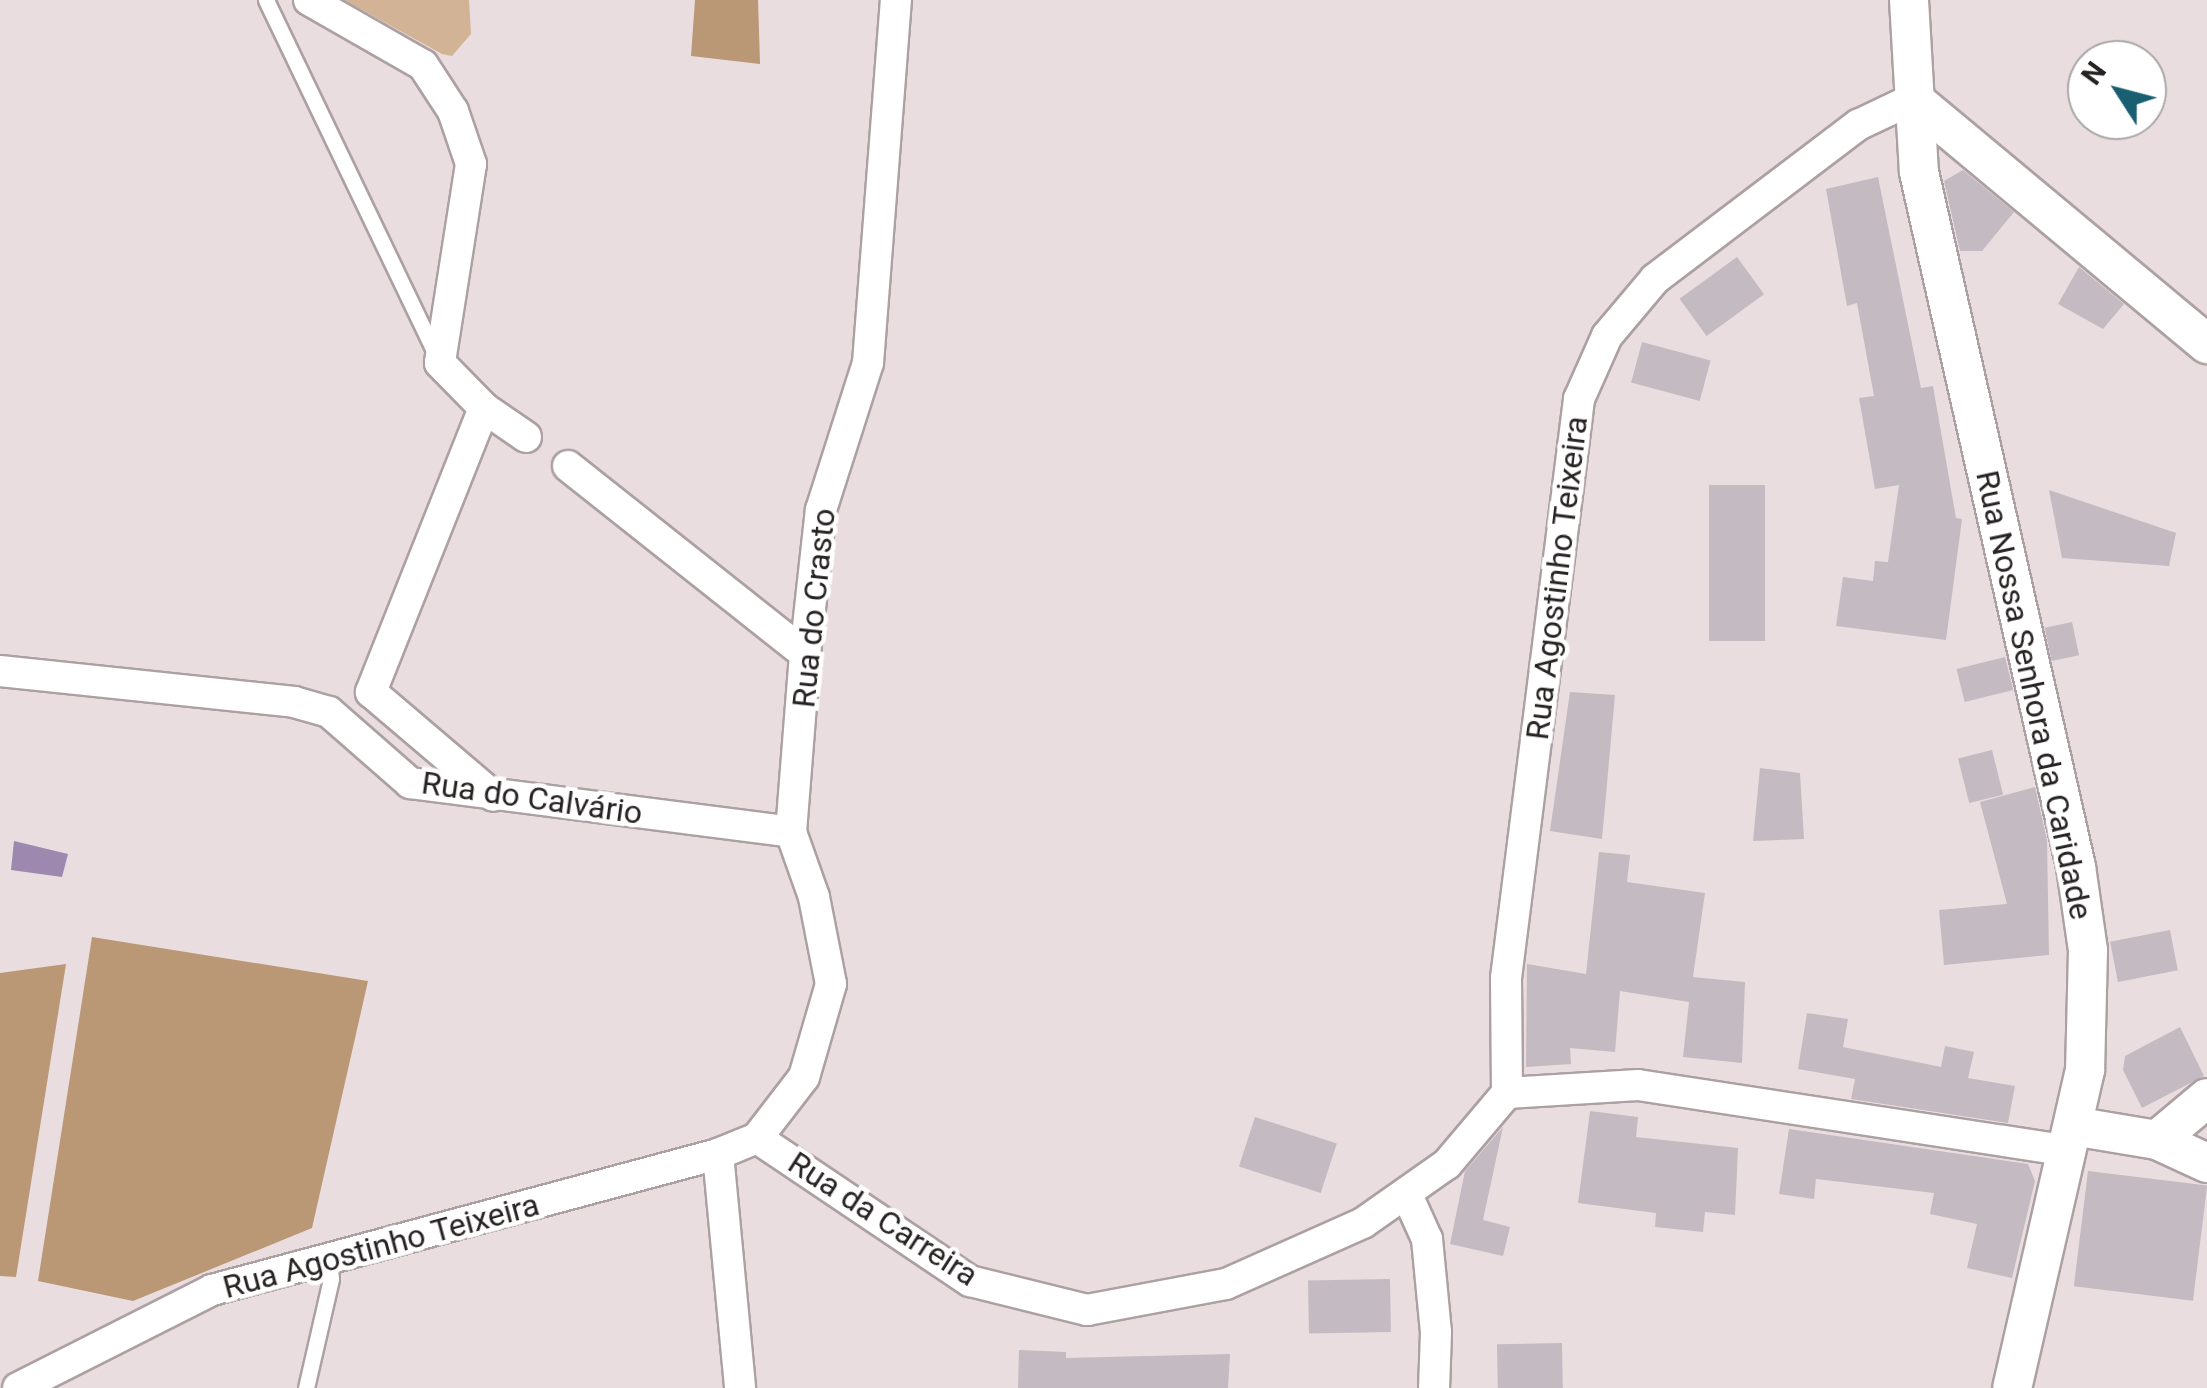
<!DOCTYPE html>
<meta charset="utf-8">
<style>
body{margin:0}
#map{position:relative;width:2207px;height:1388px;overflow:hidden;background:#eadddf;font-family:Roboto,sans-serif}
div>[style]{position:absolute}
.green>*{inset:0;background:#d3b396}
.forest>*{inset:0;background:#ba9775}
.water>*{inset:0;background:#9d88b0}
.building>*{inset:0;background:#c4bac1;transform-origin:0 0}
.roads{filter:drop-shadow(2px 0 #aca0a2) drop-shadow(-2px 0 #aca0a2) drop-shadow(0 2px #aca0a2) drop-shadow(0 -2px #aca0a2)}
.service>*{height:15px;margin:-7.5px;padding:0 7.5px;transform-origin:7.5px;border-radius:7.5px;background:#fff}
.minor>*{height:30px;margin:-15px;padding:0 15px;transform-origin:15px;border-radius:15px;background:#fff}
.tertiary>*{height:38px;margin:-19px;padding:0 19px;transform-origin:19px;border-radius:19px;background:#fff}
span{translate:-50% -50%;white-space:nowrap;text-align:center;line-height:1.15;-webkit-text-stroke:9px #fff;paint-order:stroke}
.street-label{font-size:32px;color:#282323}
.north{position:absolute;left:2067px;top:40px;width:100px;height:100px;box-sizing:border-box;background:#fff;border:2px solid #a9a7a7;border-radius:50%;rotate:306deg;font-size:28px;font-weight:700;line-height:40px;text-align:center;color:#282323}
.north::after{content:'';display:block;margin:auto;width:35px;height:45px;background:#1a5f71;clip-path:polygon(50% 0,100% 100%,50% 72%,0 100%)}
</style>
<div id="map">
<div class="green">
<div style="clip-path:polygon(344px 0,469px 0,471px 34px,452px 56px,442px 54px)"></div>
</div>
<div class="forest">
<div style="clip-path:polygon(695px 0,758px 0,760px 64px,691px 56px)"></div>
<div style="clip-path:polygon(92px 937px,368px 981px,312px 1228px,133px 1301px,38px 1281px)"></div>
<div style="clip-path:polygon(66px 964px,16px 1277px,0 1276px,0 973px)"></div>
</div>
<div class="water">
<div style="clip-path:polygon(14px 841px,68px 854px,62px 877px,11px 870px)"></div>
</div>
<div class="building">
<div style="clip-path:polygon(1963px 170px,2014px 212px,1982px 251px,1960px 251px,1944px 181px)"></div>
<div style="clip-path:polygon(1878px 177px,1921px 388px,1933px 386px,1956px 518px,1962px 519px,1946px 640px,1836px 626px,1843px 577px,1873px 581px,1875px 561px,1888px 562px,1899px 485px,1875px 489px,1859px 398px,1874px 396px,1857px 303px,1847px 306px,1826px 189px)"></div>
<div style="left:1737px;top:257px;width:46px;height:71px;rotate:54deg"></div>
<div style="clip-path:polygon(2079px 267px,2124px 304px,2103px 329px,2058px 304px)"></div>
<div style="left:1642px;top:342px;width:71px;height:42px;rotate:15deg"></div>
<div style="left:1765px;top:485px;width:156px;height:56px;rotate:90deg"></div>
<div style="clip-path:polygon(2049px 490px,2176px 533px,2169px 566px,2062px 558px)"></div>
<div style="left:2072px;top:622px;width:34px;height:28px;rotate:78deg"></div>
<div style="left:2005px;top:657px;width:34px;height:50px;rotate:76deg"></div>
<div style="clip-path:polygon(1570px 692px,1615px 695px,1602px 839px,1550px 831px)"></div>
<div style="left:1992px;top:750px;width:46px;height:35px;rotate:76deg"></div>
<div style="clip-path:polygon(1760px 768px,1800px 773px,1804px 839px,1753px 841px)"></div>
<div style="clip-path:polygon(2035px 787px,2047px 840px,2049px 955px,1944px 965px,1939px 910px,2007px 904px,1980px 802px)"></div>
<div style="clip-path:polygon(1599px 852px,1630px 855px,1627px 882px,1705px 893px,1693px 977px,1745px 982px,1742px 1063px,1683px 1057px,1689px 1002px,1620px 991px,1615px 1052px,1570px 1048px,1571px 1064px,1526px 1067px,1527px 964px,1586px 974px)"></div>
<div style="left:2170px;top:930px;width:41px;height:61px;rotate:79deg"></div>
<div style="clip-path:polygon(1807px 1013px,1848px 1019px,1843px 1047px,1941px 1067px,1945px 1046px,1974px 1052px,1968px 1078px,2015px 1086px,2008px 1123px,1851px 1099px,1855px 1079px,1798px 1069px)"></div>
<div style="clip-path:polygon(2180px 1027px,2204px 1076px,2142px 1108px,2123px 1070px,2125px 1056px)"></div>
<div style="clip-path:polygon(1590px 1111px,1638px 1117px,1636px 1137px,1738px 1148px,1735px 1215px,1705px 1212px,1703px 1232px,1655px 1227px,1656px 1213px,1578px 1203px)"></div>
<div style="left:1255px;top:1117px;width:86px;height:52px;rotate:18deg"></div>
<div style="clip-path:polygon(1503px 1127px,1483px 1220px,1510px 1227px,1503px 1256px,1450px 1244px,1465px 1171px)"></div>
<div style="clip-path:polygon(1789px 1129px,2028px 1164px,2035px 1181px,2012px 1278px,1967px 1268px,1977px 1224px,1930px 1214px,1934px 1193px,1816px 1179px,1814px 1199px,1779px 1194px)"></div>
<div style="left:2088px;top:1171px;width:120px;height:116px;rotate:7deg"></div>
<div style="left:1390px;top:1279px;width:53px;height:82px;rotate:89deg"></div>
<div style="left:1562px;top:1343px;width:45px;height:65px;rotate:89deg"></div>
<div style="clip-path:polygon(1019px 1350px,1066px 1352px,1066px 1358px,1230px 1354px,1228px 1388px,1018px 1388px)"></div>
</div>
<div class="roads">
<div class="service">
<div style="left:266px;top:0;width:396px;rotate:64.4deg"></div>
<div style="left:306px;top:1388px;width:112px;rotate:-77.1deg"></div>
<div style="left:331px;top:1279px;width:24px;rotate:-97deg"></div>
</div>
<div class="minor">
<div style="left:309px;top:0;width:131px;rotate:29.7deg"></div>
<div style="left:423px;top:65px;width:55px;rotate:56.9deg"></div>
<div style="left:453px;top:111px;width:56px;rotate:71.2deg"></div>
<div style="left:471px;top:164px;width:201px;rotate:98.9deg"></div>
<div style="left:440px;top:363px;width:63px;rotate:45.6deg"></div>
<div style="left:484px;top:408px;width:51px;rotate:34.6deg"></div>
<div style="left:484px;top:408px;width:306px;rotate:111.7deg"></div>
<div style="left:371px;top:692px;width:160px;rotate:40.4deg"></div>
<div style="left:568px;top:466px;width:303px;rotate:38.4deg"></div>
<div style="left:0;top:671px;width:296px;rotate:6deg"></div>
<div style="left:294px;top:702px;width:36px;rotate:16deg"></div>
<div style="left:329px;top:712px;width:108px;rotate:41.2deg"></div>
<div style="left:410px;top:783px;width:384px;rotate:7.3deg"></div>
<div style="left:1507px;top:1093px;width:115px;rotate:-90.5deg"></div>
<div style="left:1506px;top:978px;width:584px;rotate:-82.81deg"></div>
<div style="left:1579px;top:399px;width:69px;rotate:-66deg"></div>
<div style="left:1607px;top:336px;width:75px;rotate:-49.9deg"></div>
<div style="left:1655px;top:279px;width:255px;rotate:-37.2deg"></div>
<div style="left:1858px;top:125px;width:61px;rotate:-25.3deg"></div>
<div style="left:757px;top:1138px;width:257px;rotate:33.9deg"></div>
<div style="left:970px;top:1281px;width:121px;rotate:13.9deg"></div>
<div style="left:1087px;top:1310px;width:141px;rotate:-10.6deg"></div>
<div style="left:1226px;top:1284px;width:150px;rotate:-24deg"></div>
<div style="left:1363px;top:1223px;width:103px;rotate:-35.1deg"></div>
<div style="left:1447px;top:1164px;width:93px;rotate:-49.8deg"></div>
<div style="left:1507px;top:1093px;width:131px;rotate:-3.5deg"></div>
<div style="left:1638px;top:1085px;width:437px;rotate:8.7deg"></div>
<div style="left:718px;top:1154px;width:235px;rotate:84.6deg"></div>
<div style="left:1408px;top:1197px;width:46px;rotate:65.7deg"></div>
<div style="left:1427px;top:1239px;width:93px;rotate:84.5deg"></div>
<div style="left:1436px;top:1332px;width:56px;rotate:92deg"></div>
<div style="left:18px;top:1388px;width:217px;rotate:-26.8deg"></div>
<div style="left:212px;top:1290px;width:524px;rotate:-15.04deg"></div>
<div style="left:718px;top:1154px;width:42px;rotate:-22.3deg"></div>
<div style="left:757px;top:1138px;width:77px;rotate:-52.4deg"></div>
<div style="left:804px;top:1077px;width:97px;rotate:-73.8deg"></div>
<div style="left:831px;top:984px;width:89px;rotate:-101.1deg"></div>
<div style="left:814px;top:897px;width:69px;rotate:-109.5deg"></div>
<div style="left:791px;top:832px;width:179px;rotate:-85.5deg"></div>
<div style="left:805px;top:654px;width:145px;rotate:-83.7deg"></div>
<div style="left:821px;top:510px;width:154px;rotate:-72.3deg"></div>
<div style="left:868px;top:363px;width:364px;rotate:-85.6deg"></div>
</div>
<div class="tertiary">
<div style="left:1909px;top:0;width:172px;rotate:86.7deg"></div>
<div style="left:1919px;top:172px;width:713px;rotate:77.27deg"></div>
<div style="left:2076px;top:867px;width:84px;rotate:81.8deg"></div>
<div style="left:2088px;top:950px;width:120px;rotate:91.4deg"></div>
<div style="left:2085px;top:1070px;width:326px;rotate:102.9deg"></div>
<div style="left:1913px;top:99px;width:383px;rotate:39.8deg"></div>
<div style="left:2073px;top:1126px;width:85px;rotate:9.5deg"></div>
<div style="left:2157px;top:1140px;width:55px;rotate:24.7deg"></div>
<div style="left:2157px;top:1140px;width:65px;rotate:-40deg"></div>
</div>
</div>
<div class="street-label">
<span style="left:1557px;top:578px;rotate:-83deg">Rua Agostinho Teixeira</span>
<span style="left:814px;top:608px;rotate:-84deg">Rua do Crasto</span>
<span style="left:2034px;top:695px;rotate:78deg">Rua Nossa Senhora da Caridade</span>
<span style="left:532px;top:798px;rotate:8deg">Rua do Calvário</span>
<span style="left:883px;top:1219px;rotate:33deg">Rua da Carreira</span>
<span style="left:381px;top:1246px;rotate:-15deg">Rua Agostinho Teixeira</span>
</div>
<div class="north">N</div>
</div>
